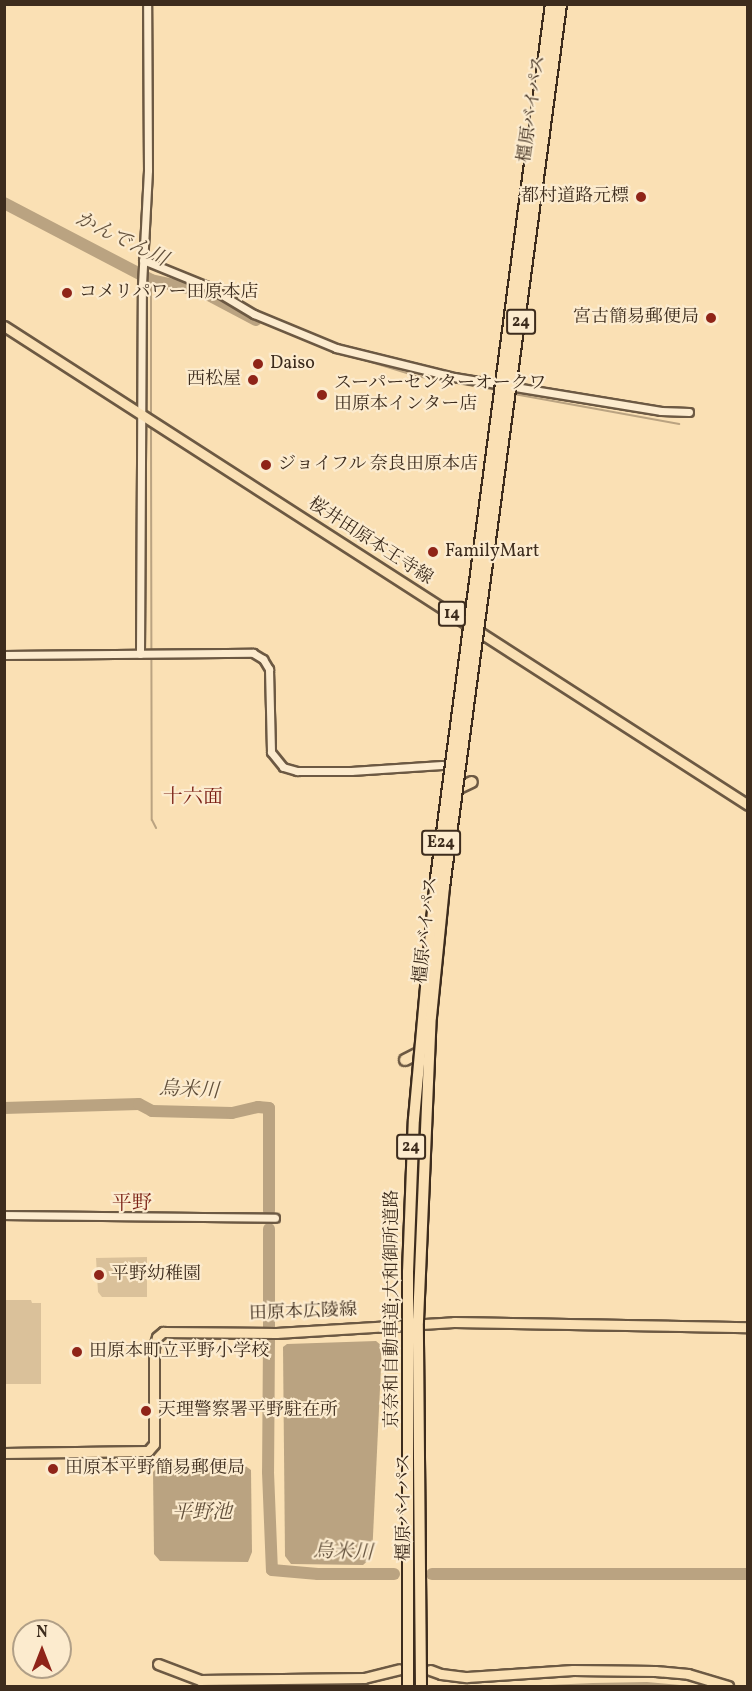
<!DOCTYPE html>
<meta charset="utf-8">
<style>
body{margin:0}
#map{position:relative;width:752px;height:1691px;overflow:hidden;background:#fae0b4;font-family:Vollkorn,"Noto Serif JP",serif}
div>[style]{position:absolute}
.green>*{inset:0;background:#dac19a}
.water>*{inset:0;background:#baa381}
.stream>*{height:2px;margin:-1px;padding:0 1px;transform-origin:1px;border-radius:1px;background:#baa381}
.river>*{height:12px;margin:-6px;padding:0 6px;transform-origin:6px;border-radius:6px;background:#baa381}
.roads{filter:drop-shadow(2px 0 #6c5943) drop-shadow(-2px 0 #6c5943) drop-shadow(0 2px #6c5943) drop-shadow(0 -2px #6c5943)}
.minor>*{height:7px;margin:-3.5px;padding:0 3.5px;transform-origin:3.5px;border-radius:3.5px;background:#fcebce}
.major>*{height:9px;margin:-4.5px;padding:0 4.5px;transform-origin:4.5px;border-radius:4.5px;background:#fae0b4}
.highway>*{height:10px;margin:-5px;padding:0 5px;transform-origin:5px;border-radius:5px;background:#fae0b4}
.bridges{filter:drop-shadow(2px 0 #3d2c1d) drop-shadow(-2px 0 #3d2c1d) drop-shadow(0 2px #3d2c1d) drop-shadow(0 -2px #3d2c1d)}
.highway-bridge>*{height:10px;margin:-5px;padding:0 5px;transform-origin:5px;border-radius:5px;background:#fae0b4}
.dots>*{width:16px;height:16px;translate:-50% -50%;box-sizing:border-box;border:3px solid #fcebce;border-radius:50%}
span{translate:-50% -50%;white-space:nowrap;text-align:center;line-height:1.15;-webkit-text-stroke:4.5px #fcebce;paint-order:stroke}
.shield-label span{padding:2px 4px;background:#fcebce;border:2px solid;border-radius:4px;-webkit-text-stroke-width:0}
.shield-label{font-size:16px;color:#3d2c1d;font-weight:700}
.street-label{font-size:18px;color:#3d2c1d}
.poi-label{font-size:18px;color:#3d2c1d}
.right{translate:-100% -50%;text-align:right}
.left{translate:0 -50%;text-align:left}
.water-label{font-size:20px;color:#62503b;font-style:italic}
.neighbourhood-label{font-size:20px;color:#7a1f14}
.frame{position:absolute;inset:0;border:6px solid #3d2c1d;pointer-events:none}
.north{position:absolute;left:12px;top:1619px;width:60px;height:60px;box-sizing:border-box;background:#fcebce;border:2px solid #b09f87;border-radius:50%;rotate:0deg;font-size:16px;font-weight:700;line-height:24px;text-align:center;color:#3d2c1d}
.north::after{content:'';display:block;margin:auto;width:21px;height:27px;background:#8f2418;clip-path:polygon(50% 0,100% 100%,50% 72%,0 100%)}
</style>
<div id="map">
<div class="green">
<div style="clip-path:polygon(147px 1257px,147px 1297px,102px 1297px,98px 1292px,96px 1258px)"></div>
<div style="clip-path:polygon(5px 1300px,31px 1300px,32px 1303px,41px 1303px,41px 1384px,5px 1384px)"></div>
</div>
<div class="water">
<div style="clip-path:polygon(376px 1341px,382px 1346px,372px 1557px,363px 1565px,291px 1564px,285px 1556px,283px 1347px,287px 1344px)"></div>
<div style="clip-path:polygon(244px 1465px,251px 1470px,252px 1552px,248px 1562px,160px 1561px,154px 1554px,153px 1472px,159px 1466px)"></div>
<div style="clip-path:polygon(647px 1682px,691px 1686px,526px 1686px,593px 1683px)"></div>
</div>
<div class="stream">
<div style="left:256px;top:320px;width:59px;rotate:20.9deg"></div>
<div style="left:345px;top:354px;width:74px;rotate:17.2deg"></div>
<div style="left:416px;top:376px;width:82px;rotate:9.8deg"></div>
<div style="left:514px;top:394px;width:168px;rotate:10.3deg"></div>
<div style="left:151px;top:418px;width:138px;rotate:-90deg"></div>
<div style="left:151px;top:423px;width:397px;rotate:89.9deg"></div>
<div style="left:152px;top:820px;width:9px;rotate:63deg"></div>
</div>
<div class="river">
<div style="left:4px;top:203px;width:166px;rotate:27.6deg"></div>
<div style="left:151px;top:280px;width:51px;rotate:12.4deg"></div>
<div style="left:201px;top:291px;width:62px;rotate:27.8deg"></div>
<div style="left:4px;top:1108px;width:135px;rotate:-1.7deg"></div>
<div style="left:139px;top:1104px;width:15px;rotate:28deg"></div>
<div style="left:152px;top:1111px;width:80px;rotate:1.4deg"></div>
<div style="left:232px;top:1113px;width:27px;rotate:-13deg"></div>
<div style="left:258px;top:1107px;width:11px;rotate:5deg"></div>
<div style="left:269px;top:1108px;width:103px;rotate:90deg"></div>
<div style="left:269px;top:1229px;width:98px;rotate:90deg"></div>
<div style="left:269px;top:1337px;width:135px;rotate:90.4deg"></div>
<div style="left:268px;top:1472px;width:98px;rotate:87.7deg"></div>
<div style="left:272px;top:1570px;width:46px;rotate:5deg"></div>
<div style="left:318px;top:1574px;width:76px"></div>
<div style="left:432px;top:1574px;width:316px"></div>
</div>
<div class="roads">
<div class="minor">
<div style="left:143px;top:260px;width:69px;rotate:22.1deg"></div>
<div style="left:207px;top:286px;width:55px;rotate:30.8deg"></div>
<div style="left:254px;top:314px;width:89px;rotate:22.5deg"></div>
<div style="left:336px;top:348px;width:122px;rotate:13.8deg"></div>
<div style="left:454px;top:377px;width:210px;rotate:9.3deg"></div>
<div style="left:661px;top:411px;width:28px;rotate:2deg"></div>
<div style="left:140px;top:654px;width:369px;rotate:-89.7deg"></div>
<div style="left:142px;top:285px;width:115px;rotate:-87deg"></div>
<div style="left:148px;top:170px;width:166px;rotate:-90.3deg"></div>
<div style="left:4px;top:655px;width:249px;rotate:-0.5deg"></div>
<div style="left:253px;top:653px;width:12px;rotate:31deg"></div>
<div style="left:263px;top:659px;width:12px;rotate:59deg"></div>
<div style="left:269px;top:669px;width:83px;rotate:88.6deg"></div>
<div style="left:271px;top:752px;width:19px;rotate:51deg"></div>
<div style="left:283px;top:767px;width:15px;rotate:16deg"></div>
<div style="left:297px;top:771px;width:54px"></div>
<div style="left:351px;top:771px;width:91px;rotate:-3.8deg"></div>
<div style="left:4px;top:1215px;width:271px;rotate:0.6deg"></div>
</div>
<div class="major">
<div style="left:4px;top:326px;width:885px;rotate:32.77deg"></div>
<div style="left:4px;top:1453px;width:144px;rotate:-0.8deg"></div>
<div style="left:148px;top:1451px;width:9px;rotate:-49deg"></div>
<div style="left:154px;top:1444px;width:97px;rotate:-90deg"></div>
<div style="left:154px;top:1347px;width:10px;rotate:-73deg"></div>
<div style="left:157px;top:1337px;width:8px;rotate:-40deg"></div>
<div style="left:163px;top:1332px;width:113px;rotate:0.5deg"></div>
<div style="left:276px;top:1333px;width:178px;rotate:-3.5deg"></div>
<div style="left:454px;top:1322px;width:294px;rotate:1deg"></div>
<div style="left:158px;top:1664px;width:45px;rotate:20.9deg"></div>
<div style="left:200px;top:1680px;width:164px;rotate:-0.7deg"></div>
<div style="left:364px;top:1678px;width:36px;rotate:-14deg"></div>
<div style="left:430px;top:1670px;width:12px;rotate:20deg"></div>
<div style="left:441px;top:1674px;width:26px;rotate:7deg"></div>
<div style="left:467px;top:1677px;width:106px;rotate:-3.8deg"></div>
<div style="left:573px;top:1670px;width:82px;rotate:0.7deg"></div>
<div style="left:655px;top:1671px;width:33px;rotate:5deg"></div>
<div style="left:688px;top:1674px;width:42px;rotate:16.7deg"></div>
</div>
<div class="highway">
<div style="left:459px;top:788px;width:14px;rotate:-25deg"></div>
<div style="left:405px;top:1060px;width:13px;rotate:-27deg"></div>
</div>
</div>
<div class="bridges">
<div class="highway-bridge">
<div style="left:408px;top:1686px;width:414px;rotate:-90deg"></div>
<div style="left:408px;top:1272px;width:153px;rotate:-87.8deg"></div>
<div style="left:414px;top:1119px;width:234px;rotate:-84.8deg"></div>
<div style="left:435px;top:886px;width:890px;rotate:-82.51deg"></div>
<div style="left:421px;top:1686px;width:365px;rotate:-90.5deg"></div>
<div style="left:418px;top:1321px;width:304px;rotate:-87.6deg"></div>
<div style="left:431px;top:1017px;width:131px;rotate:-84.3deg"></div>
<div style="left:444px;top:887px;width:891px;rotate:-82.45deg"></div>
</div>
</div>
<div class="dots">
<div style="left:641px;top:197px;background:#8f2418"></div>
<div style="left:67px;top:293px;background:#8f2418"></div>
<div style="left:711px;top:318px;background:#8f2418"></div>
<div style="left:258px;top:364px;background:#8f2418"></div>
<div style="left:253px;top:380px;background:#8f2418"></div>
<div style="left:322px;top:395px;background:#8f2418"></div>
<div style="left:266px;top:465px;background:#8f2418"></div>
<div style="left:433px;top:552px;background:#8f2418"></div>
<div style="left:99px;top:1275px;background:#8f2418"></div>
<div style="left:77px;top:1352px;background:#8f2418"></div>
<div style="left:146px;top:1411px;background:#8f2418"></div>
<div style="left:53px;top:1469px;background:#8f2418"></div>
</div>
<div class="shield-label">
<span style="left:521px;top:322px">24</span>
<span style="left:452px;top:614px">14</span>
<span style="left:441px;top:843px">E24</span>
<span style="left:411px;top:1147px">24</span>
</div>
<div class="street-label">
<span style="left:533px;top:109px;rotate:-82deg">橿原バイパス</span>
<span style="left:370px;top:542px;rotate:33deg">桜井田原本王寺線</span>
<span style="left:427px;top:930px;rotate:-84deg">橿原バイパス</span>
<span style="left:393px;top:1309px;rotate:-90deg">京奈和自動車道;大和御所道路</span>
<span style="left:303px;top:1313px;rotate:-2deg">田原本広陵線</span>
<span style="left:405px;top:1507px;rotate:-90deg">橿原バイパス</span>
</div>
<div class="poi-label">
<span class="right" style="left:629px;top:197px">都村道路元標</span>
<span class="left" style="left:79px;top:293px">コメリパワー田原本店</span>
<span class="right" style="left:699px;top:318px">宮古簡易郵便局</span>
<span class="left" style="left:270px;top:364px">Daiso</span>
<span class="right" style="left:241px;top:380px">西松屋</span>
<span class="left" style="left:334px;top:395px">スーパーセンターオークワ<br>田原本インター店</span>
<span class="left" style="left:278px;top:465px">ジョイフル 奈良田原本店</span>
<span class="left" style="left:445px;top:552px">FamilyMart</span>
<span class="left" style="left:111px;top:1275px">平野幼稚園</span>
<span class="left" style="left:89px;top:1352px">田原本町立平野小学校</span>
<span class="left" style="left:158px;top:1411px">天理警察署平野駐在所</span>
<span class="left" style="left:65px;top:1469px">田原本平野簡易郵便局</span>
</div>
<div class="water-label">
<span style="left:121px;top:240px;rotate:26deg">かんでん川</span>
<span style="left:189px;top:1091px;rotate:3deg">烏米川</span>
<span style="left:202px;top:1513px">平野池</span>
<span style="left:343px;top:1553px;rotate:2deg">烏米川</span>
</div>
<div class="neighbourhood-label">
<span style="left:193px;top:798px">十六面</span>
<span style="left:132px;top:1204px">平野</span>
</div>
<div class="frame"></div>
<div class="north">N</div>
</div>
